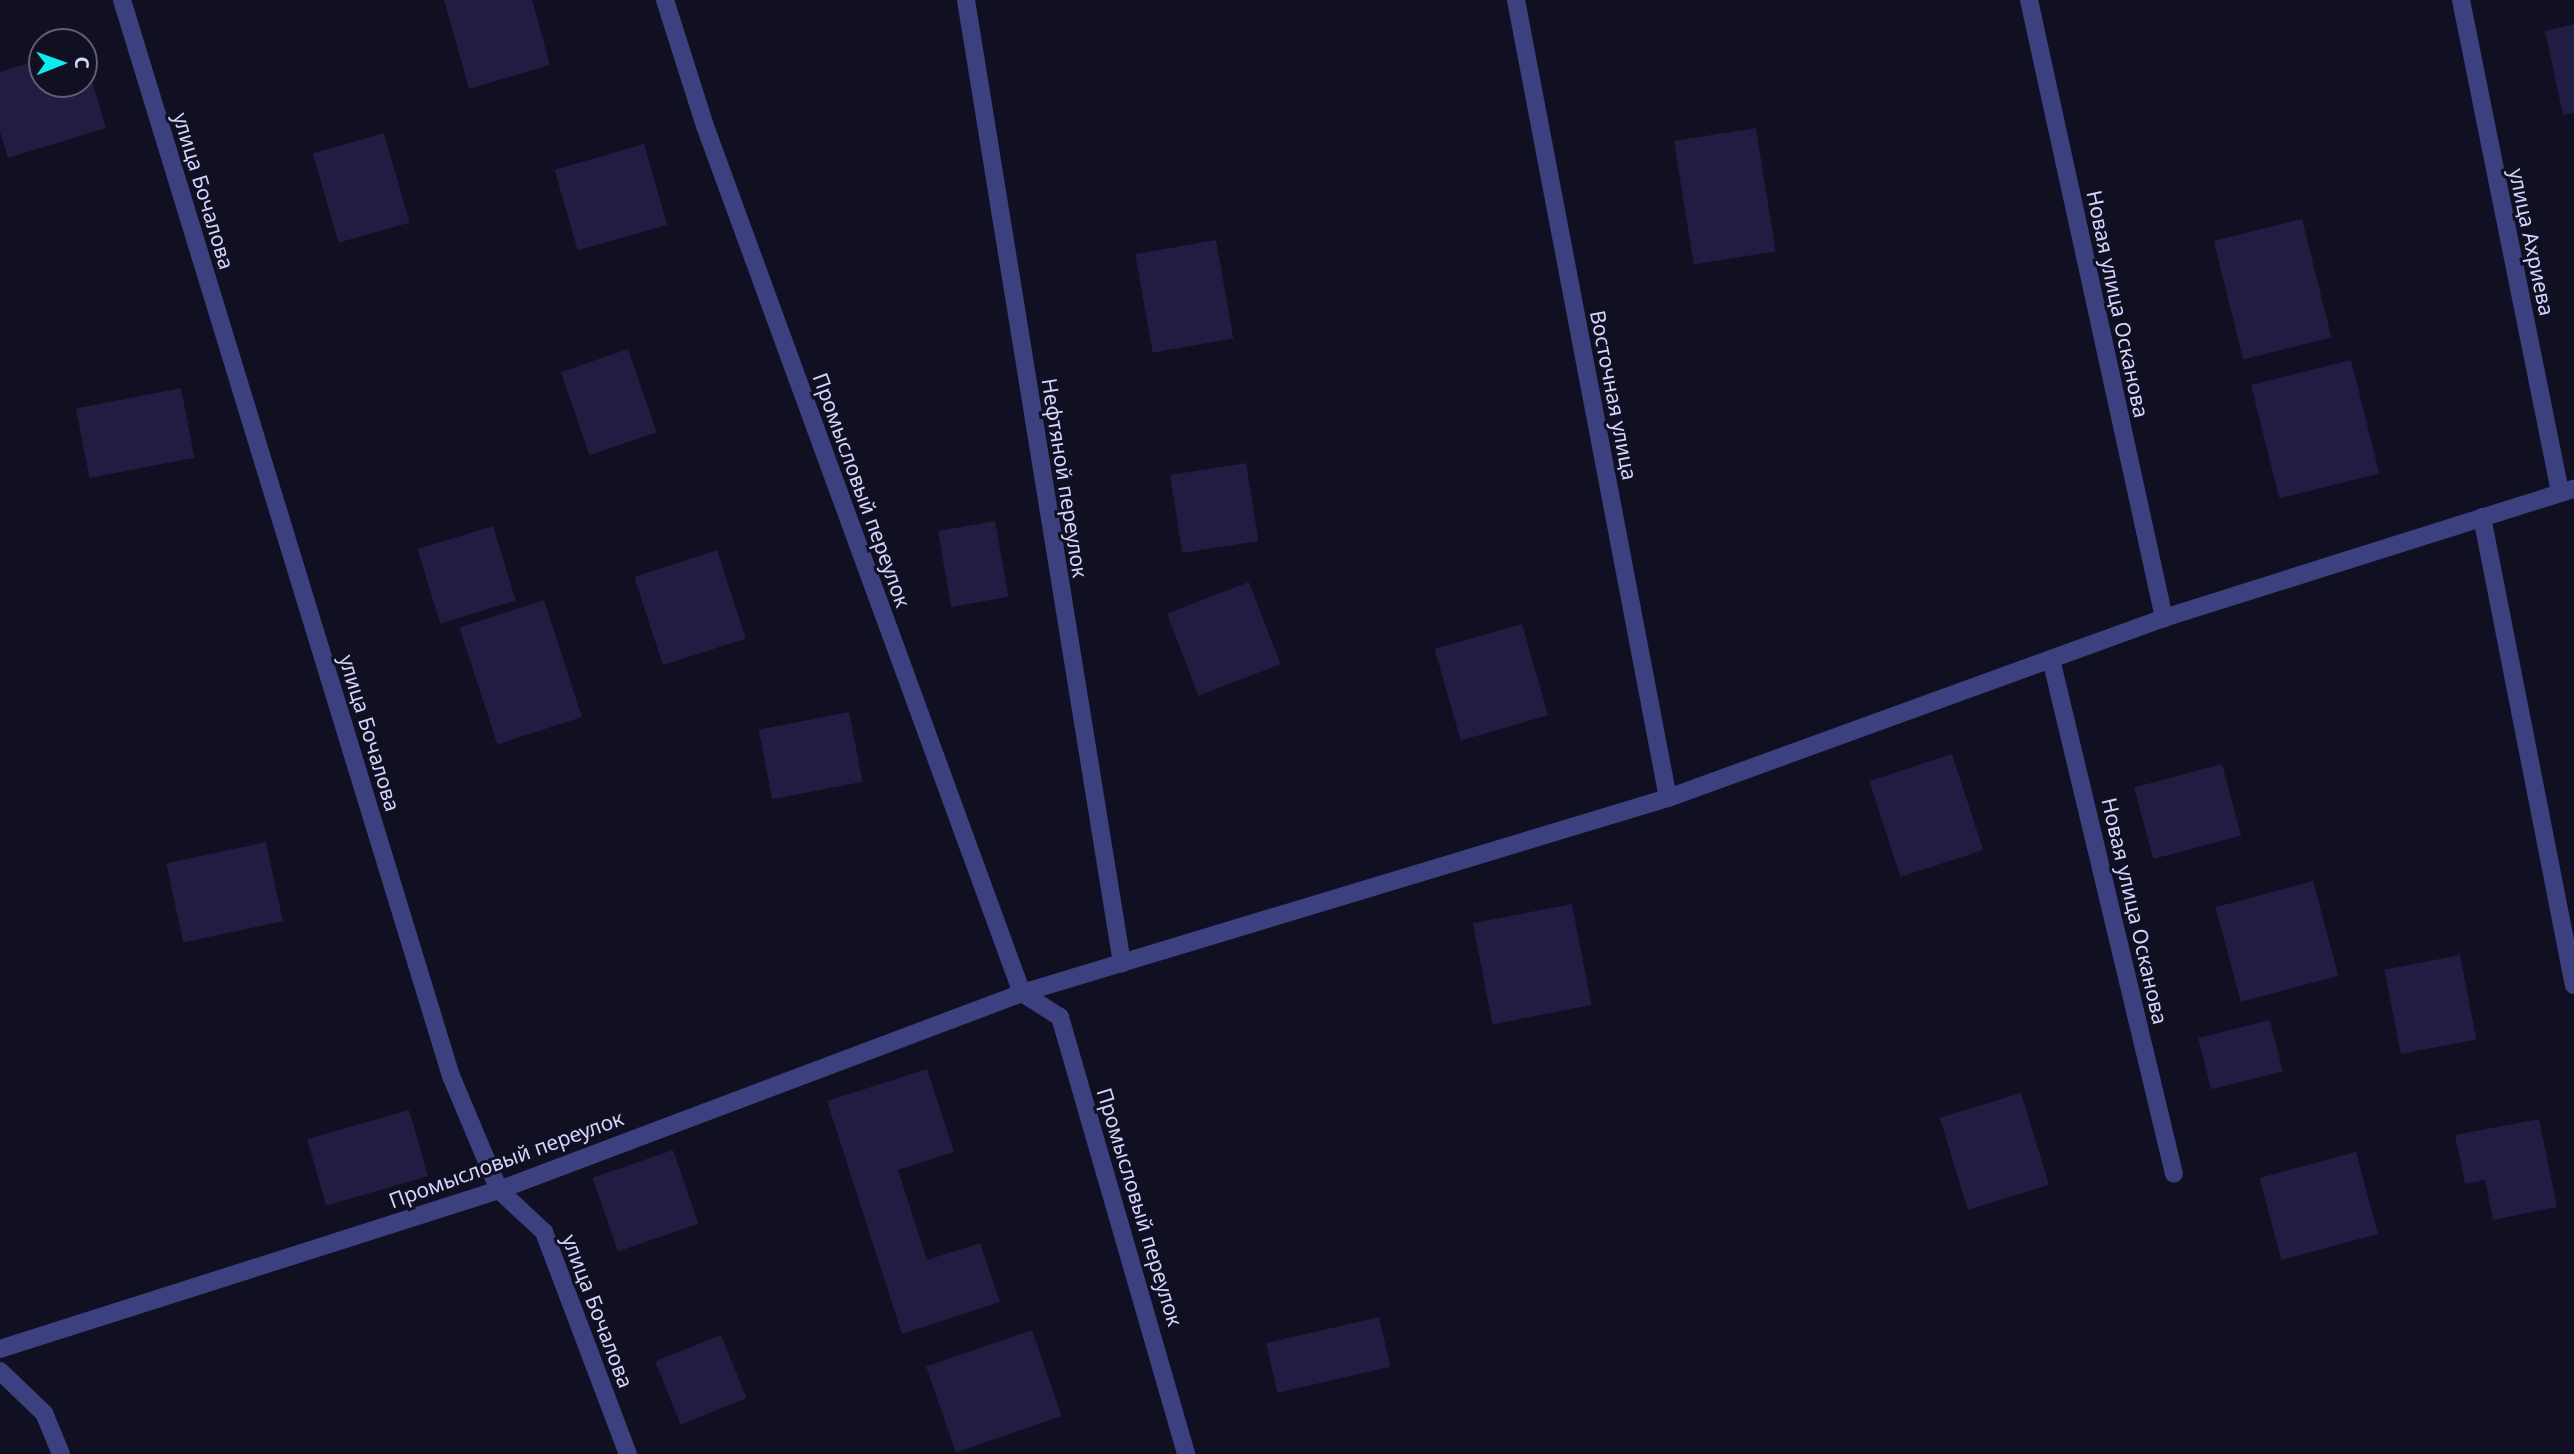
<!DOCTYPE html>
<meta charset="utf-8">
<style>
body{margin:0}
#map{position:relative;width:2574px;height:1454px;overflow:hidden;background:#110f22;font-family:"Noto Sans",sans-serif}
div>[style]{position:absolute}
.building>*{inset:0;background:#201c42;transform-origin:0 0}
.street>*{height:18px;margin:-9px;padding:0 9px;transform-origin:9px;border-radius:9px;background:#3d407f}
span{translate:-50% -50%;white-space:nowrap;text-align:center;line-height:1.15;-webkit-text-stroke:6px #110f22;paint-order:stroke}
.street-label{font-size:21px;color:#d4d3fd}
.north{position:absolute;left:28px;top:28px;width:70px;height:70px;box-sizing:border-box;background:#110f22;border:2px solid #5f5d7a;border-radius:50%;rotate:89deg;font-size:19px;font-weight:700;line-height:28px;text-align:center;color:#d4d3fd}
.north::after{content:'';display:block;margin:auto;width:24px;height:32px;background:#0dedef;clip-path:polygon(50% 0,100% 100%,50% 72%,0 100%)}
</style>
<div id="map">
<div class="building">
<div style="clip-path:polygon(444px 0,532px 0,550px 65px,469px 89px)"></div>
<div style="clip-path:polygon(2574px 24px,2574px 113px,2563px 115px,2545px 31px)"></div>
<div style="clip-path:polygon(85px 58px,106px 128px,8px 158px,0 132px,0 72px,42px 59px,42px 84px,84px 84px)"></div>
<div style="left:1756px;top:128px;width:125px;height:83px;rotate:81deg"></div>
<div style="left:384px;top:133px;width:93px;height:74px;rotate:74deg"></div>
<div style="left:644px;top:144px;width:84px;height:93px;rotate:74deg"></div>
<div style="left:2302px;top:219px;width:122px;height:91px;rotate:76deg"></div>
<div style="left:1216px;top:240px;width:100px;height:82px;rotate:80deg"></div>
<div style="left:628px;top:349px;width:88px;height:71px;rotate:71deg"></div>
<div style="left:2351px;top:360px;width:117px;height:103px;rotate:76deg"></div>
<div style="left:181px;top:388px;width:71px;height:107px;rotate:79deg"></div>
<div style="left:1246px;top:463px;width:79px;height:77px;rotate:81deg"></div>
<div style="left:995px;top:521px;width:77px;height:58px;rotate:80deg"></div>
<div style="left:493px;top:526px;width:78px;height:79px;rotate:73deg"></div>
<div style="left:717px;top:550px;width:93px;height:87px;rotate:72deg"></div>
<div style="left:1249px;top:582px;width:88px;height:88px;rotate:69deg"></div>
<div style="left:544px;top:600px;width:123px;height:89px;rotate:72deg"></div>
<div style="left:1522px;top:624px;width:95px;height:91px;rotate:74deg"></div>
<div style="left:849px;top:712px;width:71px;height:92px;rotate:79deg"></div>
<div style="left:1952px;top:754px;width:101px;height:87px;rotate:72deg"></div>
<div style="left:2222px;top:764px;width:74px;height:91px;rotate:75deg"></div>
<div style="left:266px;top:842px;width:81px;height:102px;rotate:78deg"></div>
<div style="left:2313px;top:881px;width:98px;height:101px;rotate:75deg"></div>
<div style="left:1572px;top:904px;width:103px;height:101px;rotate:79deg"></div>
<div style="left:2460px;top:955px;width:86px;height:77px;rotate:79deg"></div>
<div style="left:2270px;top:1020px;width:53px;height:74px;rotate:76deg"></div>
<div style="clip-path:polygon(927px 1069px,954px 1152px,898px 1170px,927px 1260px,980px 1243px,1000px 1302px,902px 1334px,827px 1101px)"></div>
<div style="left:2021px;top:1093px;width:96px;height:85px;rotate:73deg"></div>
<div style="left:409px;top:1110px;width:69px;height:106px;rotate:74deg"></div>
<div style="clip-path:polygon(2539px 1119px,2557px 1207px,2493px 1220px,2485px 1180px,2465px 1184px,2455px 1135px)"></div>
<div style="left:673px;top:1150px;width:78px;height:85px;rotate:71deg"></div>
<div style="left:2356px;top:1152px;width:85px;height:100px;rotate:75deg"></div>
<div style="left:1379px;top:1317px;width:51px;height:116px;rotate:77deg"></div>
<div style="left:1032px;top:1330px;width:91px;height:112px;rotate:71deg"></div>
<div style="left:721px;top:1335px;width:68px;height:71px;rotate:68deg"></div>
</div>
<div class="street">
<div style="left:122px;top:0;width:1125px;rotate:73deg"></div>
<div style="left:451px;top:1076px;width:124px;rotate:67.2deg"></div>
<div style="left:499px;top:1190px;width:62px;rotate:43deg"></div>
<div style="left:544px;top:1232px;width:237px;rotate:69.3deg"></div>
<div style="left:665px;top:0;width:132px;rotate:72.4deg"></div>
<div style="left:705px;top:126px;width:923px;rotate:69.92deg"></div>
<div style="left:1022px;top:993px;width:45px;rotate:32.3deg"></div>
<div style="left:1060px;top:1017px;width:455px;rotate:73.9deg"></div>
<div style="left:966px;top:0;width:976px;rotate:80.8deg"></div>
<div style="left:1516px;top:0;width:812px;rotate:79.22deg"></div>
<div style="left:2029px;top:0;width:633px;rotate:77.68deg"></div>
<div style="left:2461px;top:0;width:502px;rotate:78.62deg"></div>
<div style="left:2482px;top:517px;width:477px;rotate:78.9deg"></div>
<div style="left:2051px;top:659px;width:529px;rotate:76.57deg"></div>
<div style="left:0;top:1349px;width:524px;rotate:-17.67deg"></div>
<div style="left:499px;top:1190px;width:559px;rotate:-20.64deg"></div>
<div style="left:1022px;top:993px;width:675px;rotate:-16.8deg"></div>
<div style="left:1668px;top:798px;width:528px;rotate:-19.95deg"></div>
<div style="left:2164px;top:618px;width:430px;rotate:-17.5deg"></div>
<div style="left:0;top:1371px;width:61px;rotate:43.7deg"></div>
<div style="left:44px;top:1413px;width:44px;rotate:67.5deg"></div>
</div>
<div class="street-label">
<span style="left:204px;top:191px;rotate:73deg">улица Бочалова</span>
<span style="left:2532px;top:242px;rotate:78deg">улица Ахриева</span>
<span style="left:2118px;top:304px;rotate:78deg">Новая улица Осканова</span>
<span style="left:1614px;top:395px;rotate:79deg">Восточная улица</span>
<span style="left:1065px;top:478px;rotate:81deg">Нефтяной переулок</span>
<span style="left:862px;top:490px;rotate:70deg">Промысловый переулок</span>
<span style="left:370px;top:733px;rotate:73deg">улица Бочалова</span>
<span style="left:2135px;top:911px;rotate:77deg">Новая улица Осканова</span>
<span style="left:506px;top:1159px;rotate:-20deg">Промысловый переулок</span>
<span style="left:1140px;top:1207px;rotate:73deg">Промысловый переулок</span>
<span style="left:598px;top:1311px;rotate:69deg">улица Бочалова</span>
</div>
<div class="north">С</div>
</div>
